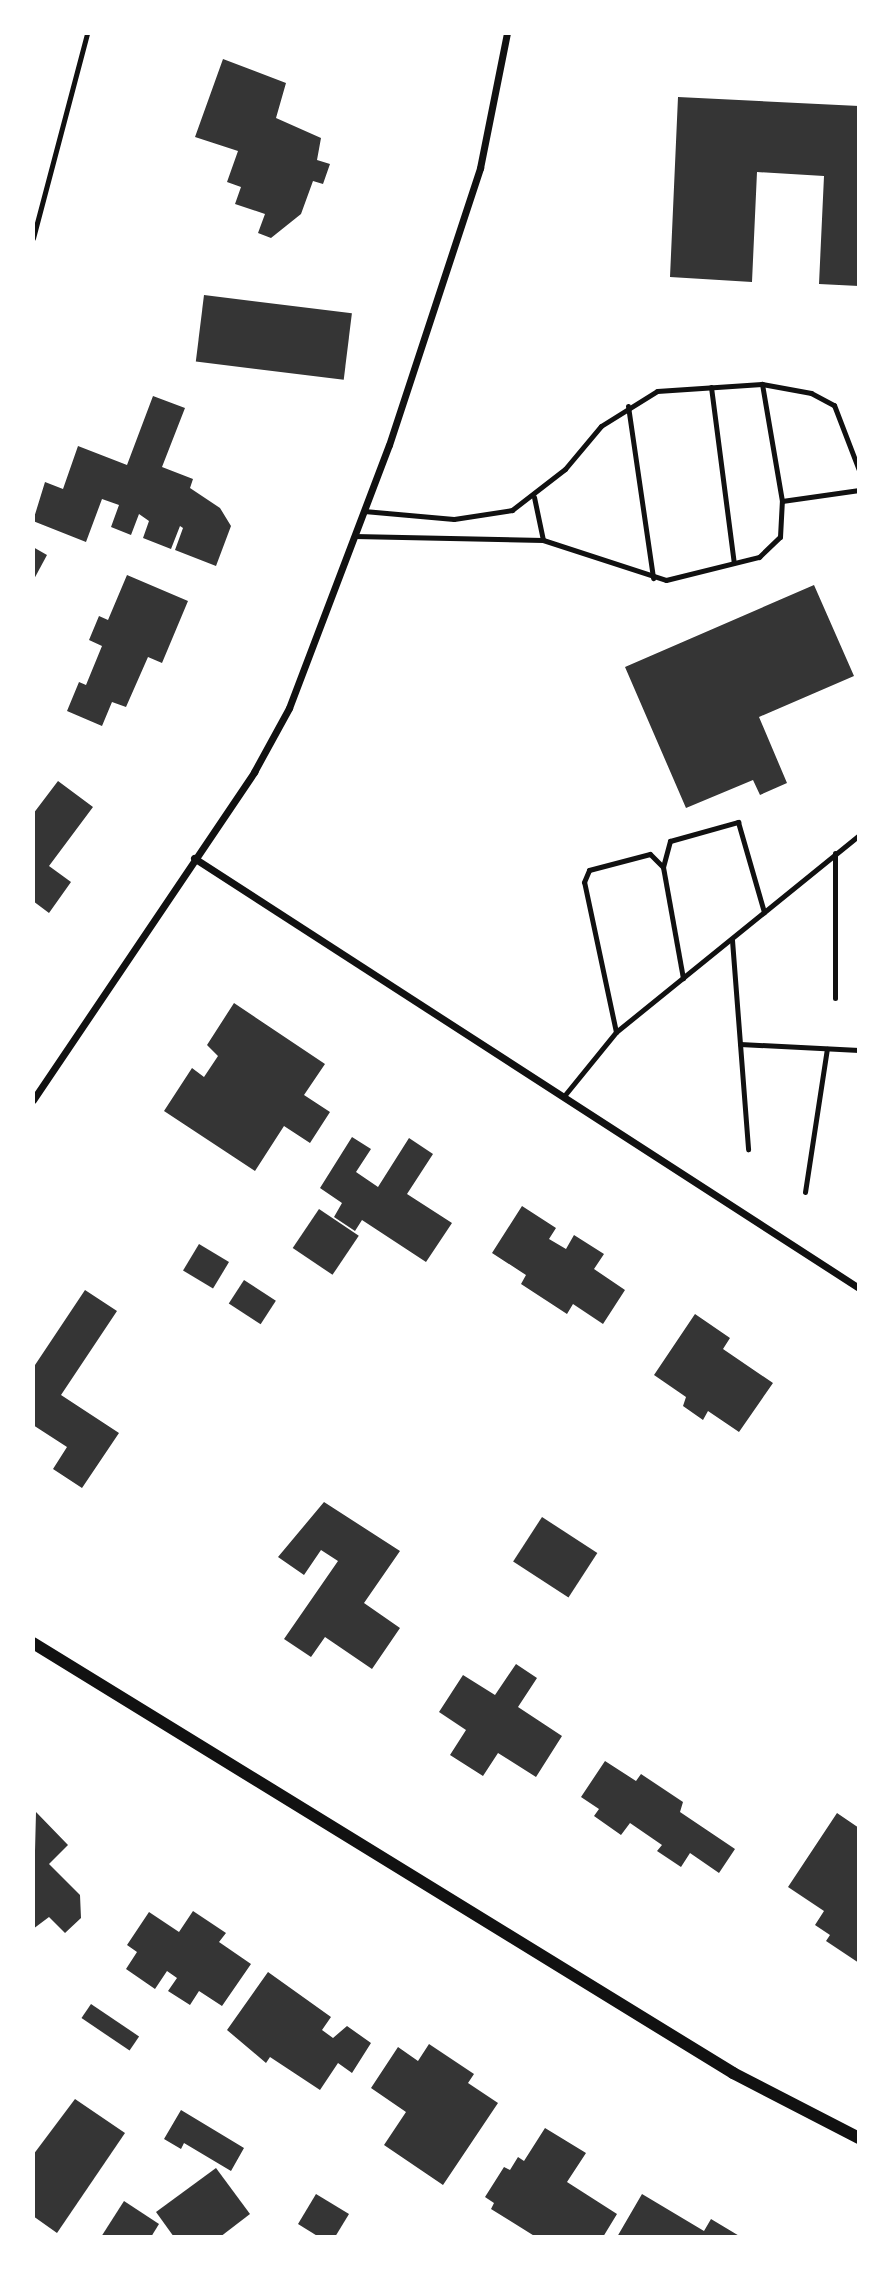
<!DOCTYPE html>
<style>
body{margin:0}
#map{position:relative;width:892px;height:2270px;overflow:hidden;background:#fff;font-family:Barlow,sans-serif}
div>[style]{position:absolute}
.building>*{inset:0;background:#353535;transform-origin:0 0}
.service>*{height:5px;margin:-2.5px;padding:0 2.5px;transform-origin:2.5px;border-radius:2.5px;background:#111}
.minor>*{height:7px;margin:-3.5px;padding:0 3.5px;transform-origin:3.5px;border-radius:3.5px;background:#111}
.tertiary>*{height:12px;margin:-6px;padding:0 6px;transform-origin:6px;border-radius:6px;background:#111}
span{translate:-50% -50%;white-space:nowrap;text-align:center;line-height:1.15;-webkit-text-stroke:7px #fff;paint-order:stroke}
.frame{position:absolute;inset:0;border:35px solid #fff;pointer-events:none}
</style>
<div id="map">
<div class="building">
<div style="clip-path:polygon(223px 59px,286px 83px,276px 118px,321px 138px,317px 160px,330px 164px,323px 184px,313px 181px,301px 214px,271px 238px,258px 233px,265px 214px,235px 204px,241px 187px,227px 182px,238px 151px,195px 137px)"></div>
<div style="clip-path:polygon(678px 97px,859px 106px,859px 286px,819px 284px,824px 176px,757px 172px,752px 282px,670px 277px)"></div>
<div style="left:204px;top:295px;width:149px;height:67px;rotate:7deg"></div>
<div style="clip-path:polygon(153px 396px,185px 408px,162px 467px,193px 479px,190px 488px,220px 508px,231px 526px,216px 566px,175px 550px,183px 528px,180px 526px,171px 549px,143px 538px,149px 521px,139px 514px,131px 535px,111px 527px,119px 505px,102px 499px,86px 542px,33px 521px,45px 482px,63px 489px,78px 446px,127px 465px)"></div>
<div style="clip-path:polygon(33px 547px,47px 555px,33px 581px)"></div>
<div style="clip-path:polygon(127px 575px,188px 601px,162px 663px,148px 657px,126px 707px,112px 702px,102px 726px,67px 711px,79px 682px,86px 685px,102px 646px,89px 640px,99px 616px,108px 620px)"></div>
<div style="clip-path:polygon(814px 585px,854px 676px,759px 717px,787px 783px,760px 795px,753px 780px,686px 808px,625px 667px)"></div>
<div style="clip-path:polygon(58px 781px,93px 807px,49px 866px,71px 882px,49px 913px,33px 901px,33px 814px)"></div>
<div style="clip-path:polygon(234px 1003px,325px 1064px,304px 1095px,330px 1112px,310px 1143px,284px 1126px,255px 1171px,164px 1111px,192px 1068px,204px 1077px,218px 1056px,207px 1045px)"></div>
<div style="clip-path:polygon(352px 1137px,371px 1149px,356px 1172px,378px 1187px,409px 1138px,433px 1154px,407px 1194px,452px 1223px,426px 1262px,362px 1220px,355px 1231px,334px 1217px,342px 1203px,320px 1188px)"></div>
<div style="clip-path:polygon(522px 1206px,556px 1228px,549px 1239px,566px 1249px,574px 1235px,604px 1254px,594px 1269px,625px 1290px,603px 1324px,573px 1304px,567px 1314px,521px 1284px,526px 1275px,492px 1253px)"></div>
<div style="left:319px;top:1209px;width:48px;height:47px;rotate:34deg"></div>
<div style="left:199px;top:1244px;width:35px;height:31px;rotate:31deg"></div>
<div style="left:244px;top:1280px;width:38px;height:28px;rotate:33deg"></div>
<div style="clip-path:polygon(85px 1290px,117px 1311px,61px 1395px,119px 1433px,82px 1488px,53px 1469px,67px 1447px,33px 1425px,33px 1368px)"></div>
<div style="clip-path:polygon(695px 1314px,730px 1338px,723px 1349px,773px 1383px,739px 1432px,708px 1411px,703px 1420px,683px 1406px,686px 1397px,654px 1375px)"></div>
<div style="clip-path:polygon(324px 1502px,400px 1551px,364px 1603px,400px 1628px,372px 1669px,325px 1637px,311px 1657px,284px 1639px,338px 1561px,321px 1550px,304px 1575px,278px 1557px)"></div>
<div style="left:542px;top:1517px;width:66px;height:53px;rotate:33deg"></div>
<div style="clip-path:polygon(516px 1664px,537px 1678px,518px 1707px,562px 1736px,536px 1777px,498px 1753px,483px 1776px,450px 1755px,466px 1730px,439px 1712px,463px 1675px,495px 1695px)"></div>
<div style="clip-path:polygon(605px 1761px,636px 1781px,641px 1774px,683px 1802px,680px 1812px,735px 1849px,719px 1873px,690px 1853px,681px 1867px,657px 1851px,662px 1845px,630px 1823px,621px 1835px,594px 1816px,599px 1809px,581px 1797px)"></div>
<div style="clip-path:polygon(36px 1812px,68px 1845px,49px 1864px,80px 1895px,81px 1918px,65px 1933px,49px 1917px,33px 1929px)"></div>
<div style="clip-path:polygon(837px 1813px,859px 1828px,859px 1963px,826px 1941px,830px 1935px,815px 1925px,824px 1911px,788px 1887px)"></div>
<div style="clip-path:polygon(193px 1911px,226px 1933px,219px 1942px,251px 1964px,222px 2006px,199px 1991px,190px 2005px,168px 1991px,177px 1978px,167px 1971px,155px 1989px,126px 1969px,137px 1952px,127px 1945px,149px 1912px,179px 1932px)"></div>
<div style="clip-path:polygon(268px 1972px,331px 2017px,322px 2030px,333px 2038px,347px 2026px,371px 2043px,352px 2073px,338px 2063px,320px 2090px,270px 2057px,266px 2063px,227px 2030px)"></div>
<div style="left:91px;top:2004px;width:58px;height:17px;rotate:34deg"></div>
<div style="clip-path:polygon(429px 2044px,474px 2074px,468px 2083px,498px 2103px,443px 2185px,384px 2145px,406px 2112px,371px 2088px,398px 2047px,418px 2061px)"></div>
<div style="clip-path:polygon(75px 2099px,125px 2133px,57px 2233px,33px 2216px,33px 2155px)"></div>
<div style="clip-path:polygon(181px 2110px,244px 2148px,231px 2171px,184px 2143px,181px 2149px,164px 2139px)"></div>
<div style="clip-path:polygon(545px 2128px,586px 2153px,567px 2182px,617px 2214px,603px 2237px,536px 2237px,491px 2209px,494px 2203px,485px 2197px,504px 2167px,510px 2170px,518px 2157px,524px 2161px)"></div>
<div style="clip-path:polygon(216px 2168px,250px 2214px,220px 2237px,174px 2237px,156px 2212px)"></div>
<div style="clip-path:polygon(316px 2194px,349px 2214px,335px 2237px,319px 2237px,298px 2224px)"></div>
<div style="clip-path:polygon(642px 2194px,704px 2231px,711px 2219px,741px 2237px,617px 2237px)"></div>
<div style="clip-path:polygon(124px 2201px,159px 2224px,151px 2237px,101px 2237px)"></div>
</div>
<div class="service">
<div style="left:33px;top:238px;width:212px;rotate:-75.2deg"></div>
<div style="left:711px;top:387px;width:177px;rotate:82.6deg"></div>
<div style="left:628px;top:406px;width:174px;rotate:81.7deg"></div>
<div style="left:534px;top:497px;width:44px;rotate:78.2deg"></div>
<div style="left:782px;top:501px;width:78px;rotate:-8.1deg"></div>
<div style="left:364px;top:511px;width:90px;rotate:5.1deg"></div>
<div style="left:454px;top:519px;width:59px;rotate:-8.8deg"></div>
<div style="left:512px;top:510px;width:67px;rotate:-37.7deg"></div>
<div style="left:565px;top:469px;width:56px;rotate:-50.1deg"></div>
<div style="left:601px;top:426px;width:66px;rotate:-32deg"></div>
<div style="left:657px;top:391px;width:105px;rotate:-3.8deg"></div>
<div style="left:762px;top:384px;width:50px;rotate:10.4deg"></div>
<div style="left:811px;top:393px;width:26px;rotate:28deg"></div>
<div style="left:834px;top:405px;width:70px;rotate:69deg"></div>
<div style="left:354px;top:536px;width:189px;rotate:1.2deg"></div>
<div style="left:543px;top:540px;width:129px;rotate:18deg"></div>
<div style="left:666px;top:580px;width:96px;rotate:-13.9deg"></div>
<div style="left:759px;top:557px;width:29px;rotate:-44deg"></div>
<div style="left:780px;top:537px;width:36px;rotate:-87deg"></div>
<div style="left:782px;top:501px;width:119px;rotate:-99.7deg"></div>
<div style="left:663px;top:867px;width:27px;rotate:-75deg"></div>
<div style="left:670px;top:841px;width:71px;rotate:-15.6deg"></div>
<div style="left:738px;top:822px;width:94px;rotate:73.9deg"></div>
<div style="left:732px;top:940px;width:210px;rotate:85.6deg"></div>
<div style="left:835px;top:998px;width:145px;rotate:-90deg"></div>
<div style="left:616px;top:1032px;width:313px;rotate:-39deg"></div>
<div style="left:740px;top:1044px;width:119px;rotate:2.9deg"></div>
<div style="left:564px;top:1096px;width:82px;rotate:-50.9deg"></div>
<div style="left:616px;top:1032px;width:153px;rotate:-102deg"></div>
<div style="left:584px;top:882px;width:13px;rotate:-67deg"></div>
<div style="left:589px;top:870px;width:63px;rotate:-14.7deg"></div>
<div style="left:650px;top:854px;width:18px;rotate:45deg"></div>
<div style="left:663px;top:867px;width:113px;rotate:79.8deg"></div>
<div style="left:805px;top:1192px;width:145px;rotate:-81.3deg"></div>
</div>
<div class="minor">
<div style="left:194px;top:858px;width:792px;rotate:32.89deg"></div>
<div style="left:33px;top:1100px;width:396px;rotate:-56deg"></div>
<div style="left:254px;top:772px;width:73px;rotate:-61.3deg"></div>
<div style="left:289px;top:708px;width:281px;rotate:-69.2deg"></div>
<div style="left:389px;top:445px;width:292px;rotate:-71.8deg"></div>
<div style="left:480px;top:168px;width:138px;rotate:-78.7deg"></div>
</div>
<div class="tertiary">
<div style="left:33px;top:1643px;width:822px;rotate:31.56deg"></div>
<div style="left:733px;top:2073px;width:142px;rotate:27.3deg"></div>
</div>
<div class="frame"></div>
</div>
